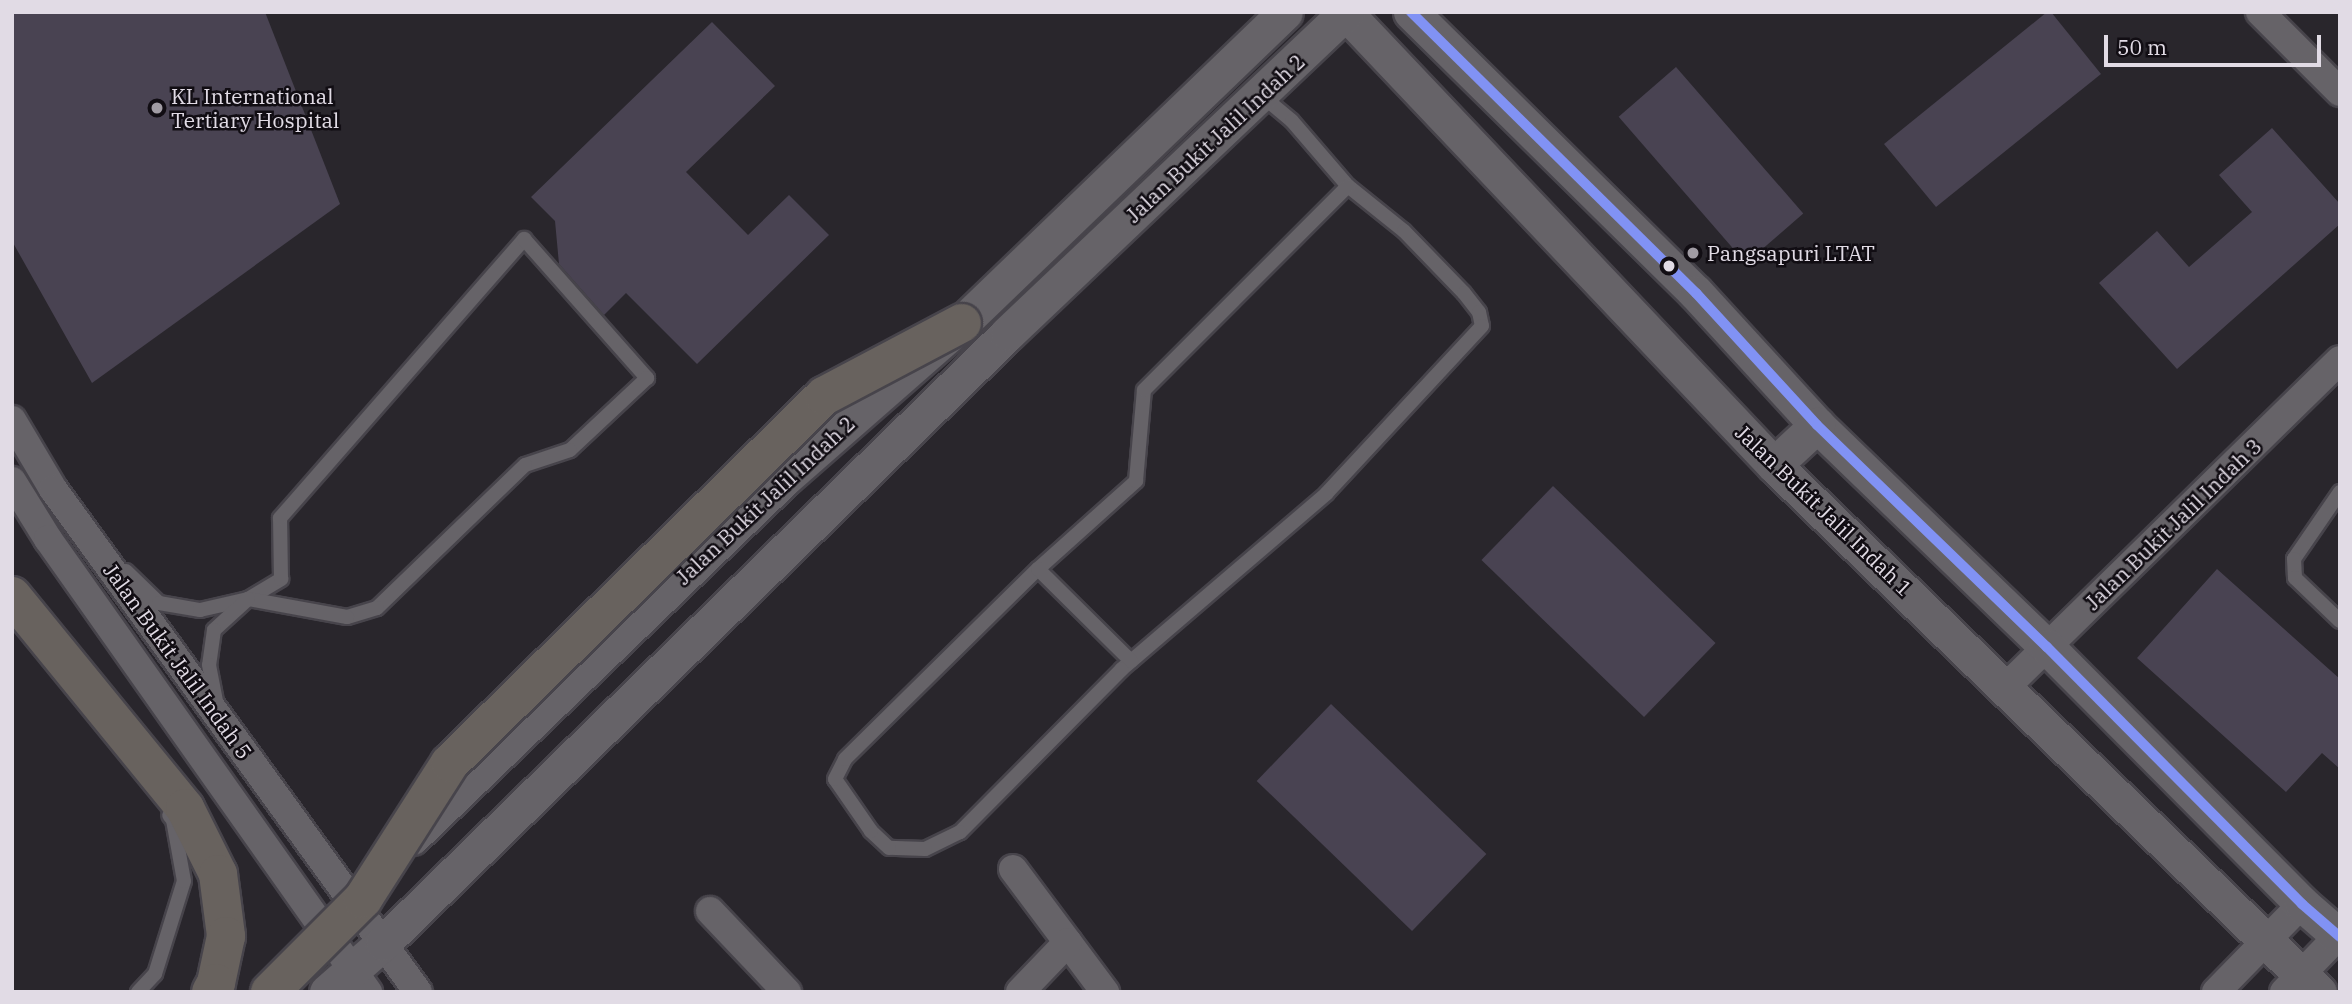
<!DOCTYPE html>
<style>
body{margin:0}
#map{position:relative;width:2352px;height:1004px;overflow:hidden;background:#29262c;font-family:"IBM Plex Serif",serif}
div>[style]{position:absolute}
.building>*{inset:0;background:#494352;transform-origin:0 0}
.roads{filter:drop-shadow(2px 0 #47444b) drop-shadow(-2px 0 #47444b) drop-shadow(0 2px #47444b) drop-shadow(0 -2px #47444b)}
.service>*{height:14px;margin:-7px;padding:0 7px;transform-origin:7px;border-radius:7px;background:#666368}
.minor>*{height:28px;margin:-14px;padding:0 14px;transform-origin:14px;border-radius:14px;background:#666368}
.tertiary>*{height:35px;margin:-17.5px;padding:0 17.5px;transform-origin:17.5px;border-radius:17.5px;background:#666368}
.trunk>*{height:38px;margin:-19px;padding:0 19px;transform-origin:19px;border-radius:19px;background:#68625e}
.bridges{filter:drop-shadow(2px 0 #47444b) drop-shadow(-2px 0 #47444b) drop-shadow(0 2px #47444b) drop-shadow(0 -2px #47444b)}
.trunk-bridge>*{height:38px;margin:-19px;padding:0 19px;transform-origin:19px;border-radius:19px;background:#68625e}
.bus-1>*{height:10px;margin:-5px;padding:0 5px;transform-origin:5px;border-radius:5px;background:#8192f4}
.dots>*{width:19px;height:19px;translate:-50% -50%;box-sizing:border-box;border:4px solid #110d13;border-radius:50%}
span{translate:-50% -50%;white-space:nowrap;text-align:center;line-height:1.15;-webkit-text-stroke:5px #110d13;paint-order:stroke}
.poi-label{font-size:21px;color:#e1dbe5}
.left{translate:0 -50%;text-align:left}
.street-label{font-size:21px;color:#e1dbe5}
.frame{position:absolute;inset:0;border:14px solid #e1dbe5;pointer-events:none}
.scale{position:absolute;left:2104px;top:35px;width:217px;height:32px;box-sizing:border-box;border:4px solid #e1dbe5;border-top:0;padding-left:9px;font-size:21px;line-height:24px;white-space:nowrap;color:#e1dbe5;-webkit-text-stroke:5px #110d13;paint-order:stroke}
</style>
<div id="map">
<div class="building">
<div style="clip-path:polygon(12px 12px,265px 12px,340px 204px,92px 383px,12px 241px)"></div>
<div style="clip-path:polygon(2047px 12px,2051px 12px,2101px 74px,1936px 207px,1884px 144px)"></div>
<div style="clip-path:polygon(712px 22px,775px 86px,686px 172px,748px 235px,789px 195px,829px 235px,697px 364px,626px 293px,604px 315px,559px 264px,555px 221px,531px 197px)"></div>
<div style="left:1676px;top:67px;width:194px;height:76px;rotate:49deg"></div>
<div style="clip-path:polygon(2272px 128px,2340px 204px,2340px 224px,2177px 369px,2099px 283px,2157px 231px,2189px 267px,2252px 212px,2219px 175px)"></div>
<div style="left:1553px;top:486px;width:226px;height:103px;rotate:44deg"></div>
<div style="clip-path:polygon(2217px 569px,2340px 679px,2340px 769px,2322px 753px,2286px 792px,2137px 658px)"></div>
<div style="left:1331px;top:704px;width:216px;height:107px;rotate:44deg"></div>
</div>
<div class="roads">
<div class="service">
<div style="left:1261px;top:95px;width:40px;rotate:40deg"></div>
<div style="left:1292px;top:121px;width:86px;rotate:49.3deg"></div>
<div style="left:1348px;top:186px;width:72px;rotate:38.8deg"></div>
<div style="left:1404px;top:231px;width:86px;rotate:45.9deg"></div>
<div style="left:1464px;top:293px;width:24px;rotate:52deg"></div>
<div style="left:1479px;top:312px;width:14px;rotate:78deg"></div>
<div style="left:1482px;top:326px;width:229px;rotate:132.9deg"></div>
<div style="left:1326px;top:494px;width:269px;rotate:139.4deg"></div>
<div style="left:1122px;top:669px;width:230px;rotate:134.8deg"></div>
<div style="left:960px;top:832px;width:39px;rotate:154deg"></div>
<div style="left:925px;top:849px;width:36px;rotate:-178deg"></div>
<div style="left:889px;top:848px;width:25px;rotate:-137deg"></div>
<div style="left:871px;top:831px;width:63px;rotate:-124.7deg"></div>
<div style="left:835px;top:779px;width:22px;rotate:-63deg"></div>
<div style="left:845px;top:759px;width:271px;rotate:-44.6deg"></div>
<div style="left:1038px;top:569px;width:132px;rotate:-41.9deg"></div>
<div style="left:1136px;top:481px;width:91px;rotate:-85deg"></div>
<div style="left:1144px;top:390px;width:288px;rotate:-45deg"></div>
<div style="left:2340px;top:492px;width:81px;rotate:124.5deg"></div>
<div style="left:2294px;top:559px;width:19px;rotate:87deg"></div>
<div style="left:2295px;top:578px;width:62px;rotate:43.7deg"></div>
<div style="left:1038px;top:569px;width:131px;rotate:44.7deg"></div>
<div style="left:126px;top:571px;width:46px;rotate:44.1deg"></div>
<div style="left:159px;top:603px;width:42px;rotate:9.7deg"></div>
<div style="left:200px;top:610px;width:49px;rotate:-12.9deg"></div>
<div style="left:248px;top:599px;width:39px;rotate:-31deg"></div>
<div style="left:281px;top:579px;width:61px;rotate:-90.9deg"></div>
<div style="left:280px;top:518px;width:371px;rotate:-48.8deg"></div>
<div style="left:524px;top:239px;width:186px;rotate:48.5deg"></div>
<div style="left:647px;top:378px;width:105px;rotate:136.9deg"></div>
<div style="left:570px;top:450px;width:47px;rotate:161.6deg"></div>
<div style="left:525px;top:465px;width:206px;rotate:136deg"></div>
<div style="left:377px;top:608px;width:31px;rotate:163deg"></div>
<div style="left:347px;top:617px;width:101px;rotate:-169.7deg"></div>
<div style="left:248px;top:599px;width:46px;rotate:137.6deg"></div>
<div style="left:214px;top:630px;width:35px;rotate:98deg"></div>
<div style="left:209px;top:665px;width:38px;rotate:79deg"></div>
<div style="left:138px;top:992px;width:25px;rotate:-47deg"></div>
<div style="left:155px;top:974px;width:97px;rotate:-72.7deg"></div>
<div style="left:184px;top:881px;width:62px;rotate:-100.2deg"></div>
<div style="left:173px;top:820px;width:6px;rotate:-129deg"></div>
</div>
<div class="minor">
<div style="left:2260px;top:12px;width:113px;rotate:45deg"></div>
<div style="left:12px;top:420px;width:80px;rotate:59.3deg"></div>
<div style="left:53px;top:489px;width:621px;rotate:54.03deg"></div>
<div style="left:12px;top:481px;width:68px;rotate:58.2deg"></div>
<div style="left:48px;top:539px;width:555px;rotate:54.76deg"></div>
<div style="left:2006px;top:687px;width:467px;rotate:-44.4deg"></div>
<div style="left:1013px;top:869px;width:154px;rotate:53.2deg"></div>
<div style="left:710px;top:911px;width:112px;rotate:46.5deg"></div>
<div style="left:1020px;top:992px;width:69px;rotate:-46.2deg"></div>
<div style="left:2216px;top:992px;width:123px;rotate:-45.7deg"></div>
<div style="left:2284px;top:992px;width:79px;rotate:-46deg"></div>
</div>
<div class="tertiary">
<div style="left:1345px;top:12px;width:624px;rotate:46.56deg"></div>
<div style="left:1774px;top:465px;width:758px;rotate:44.04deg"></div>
<div style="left:1411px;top:12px;width:400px;rotate:44.6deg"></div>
<div style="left:1696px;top:293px;width:179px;rotate:47.5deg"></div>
<div style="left:1817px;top:425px;width:320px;rotate:44deg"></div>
<div style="left:2047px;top:647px;width:362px;rotate:45.2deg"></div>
<div style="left:2302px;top:904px;width:50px;rotate:41deg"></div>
<div style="left:1774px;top:465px;width:59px;rotate:-42.9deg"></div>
<div style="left:412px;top:837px;width:519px;rotate:-43.91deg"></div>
<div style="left:786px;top:477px;width:234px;rotate:-41.2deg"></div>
<div style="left:962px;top:323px;width:448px;rotate:-43.9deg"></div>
<div style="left:327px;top:992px;width:74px;rotate:-41.2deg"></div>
<div style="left:383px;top:943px;width:873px;rotate:-44.3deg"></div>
<div style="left:1008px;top:333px;width:466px;rotate:-43.5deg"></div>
</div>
<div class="trunk">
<div style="left:12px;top:596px;width:274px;rotate:50.8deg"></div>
<div style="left:185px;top:808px;width:74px;rotate:63.4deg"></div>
<div style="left:218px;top:874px;width:63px;rotate:82.6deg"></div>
<div style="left:226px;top:936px;width:48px;rotate:102deg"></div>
<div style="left:216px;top:983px;width:10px;rotate:119deg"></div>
</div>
</div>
<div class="bridges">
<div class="trunk-bridge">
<div style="left:270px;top:992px;width:132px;rotate:-45deg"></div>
<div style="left:363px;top:899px;width:161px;rotate:-57.4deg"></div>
<div style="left:450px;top:763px;width:524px;rotate:-44.46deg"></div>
<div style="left:824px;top:396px;width:156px;rotate:-27.9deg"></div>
</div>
</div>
<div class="bus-1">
<div style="left:1411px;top:12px;width:400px;rotate:44.6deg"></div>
<div style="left:1696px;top:293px;width:179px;rotate:47.5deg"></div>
<div style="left:1817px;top:425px;width:320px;rotate:44deg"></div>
<div style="left:2047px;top:647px;width:362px;rotate:45.2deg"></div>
<div style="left:2302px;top:904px;width:50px;rotate:41deg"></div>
</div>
<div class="dots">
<div style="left:157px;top:108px;background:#a19ca4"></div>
<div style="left:1693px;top:253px;background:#a19ca4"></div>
<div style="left:1669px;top:266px;background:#e1dbe5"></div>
</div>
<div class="poi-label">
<span class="left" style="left:171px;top:108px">KL International<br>Tertiary Hospital</span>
<span class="left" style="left:1707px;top:253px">Pangsapuri LTAT</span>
</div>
<div class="street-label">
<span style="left:1215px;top:138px;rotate:-43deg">Jalan Bukit Jalil Indah 2</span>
<span style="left:765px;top:500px;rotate:-43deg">Jalan Bukit Jalil Indah 2</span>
<span style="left:1824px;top:510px;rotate:44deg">Jalan Bukit Jalil Indah 1</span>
<span style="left:2173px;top:524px;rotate:-44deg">Jalan Bukit Jalil Indah 3</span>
<span style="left:178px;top:661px;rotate:54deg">Jalan Bukit Jalil Indah 5</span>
</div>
<div class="frame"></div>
<div class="scale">50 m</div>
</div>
